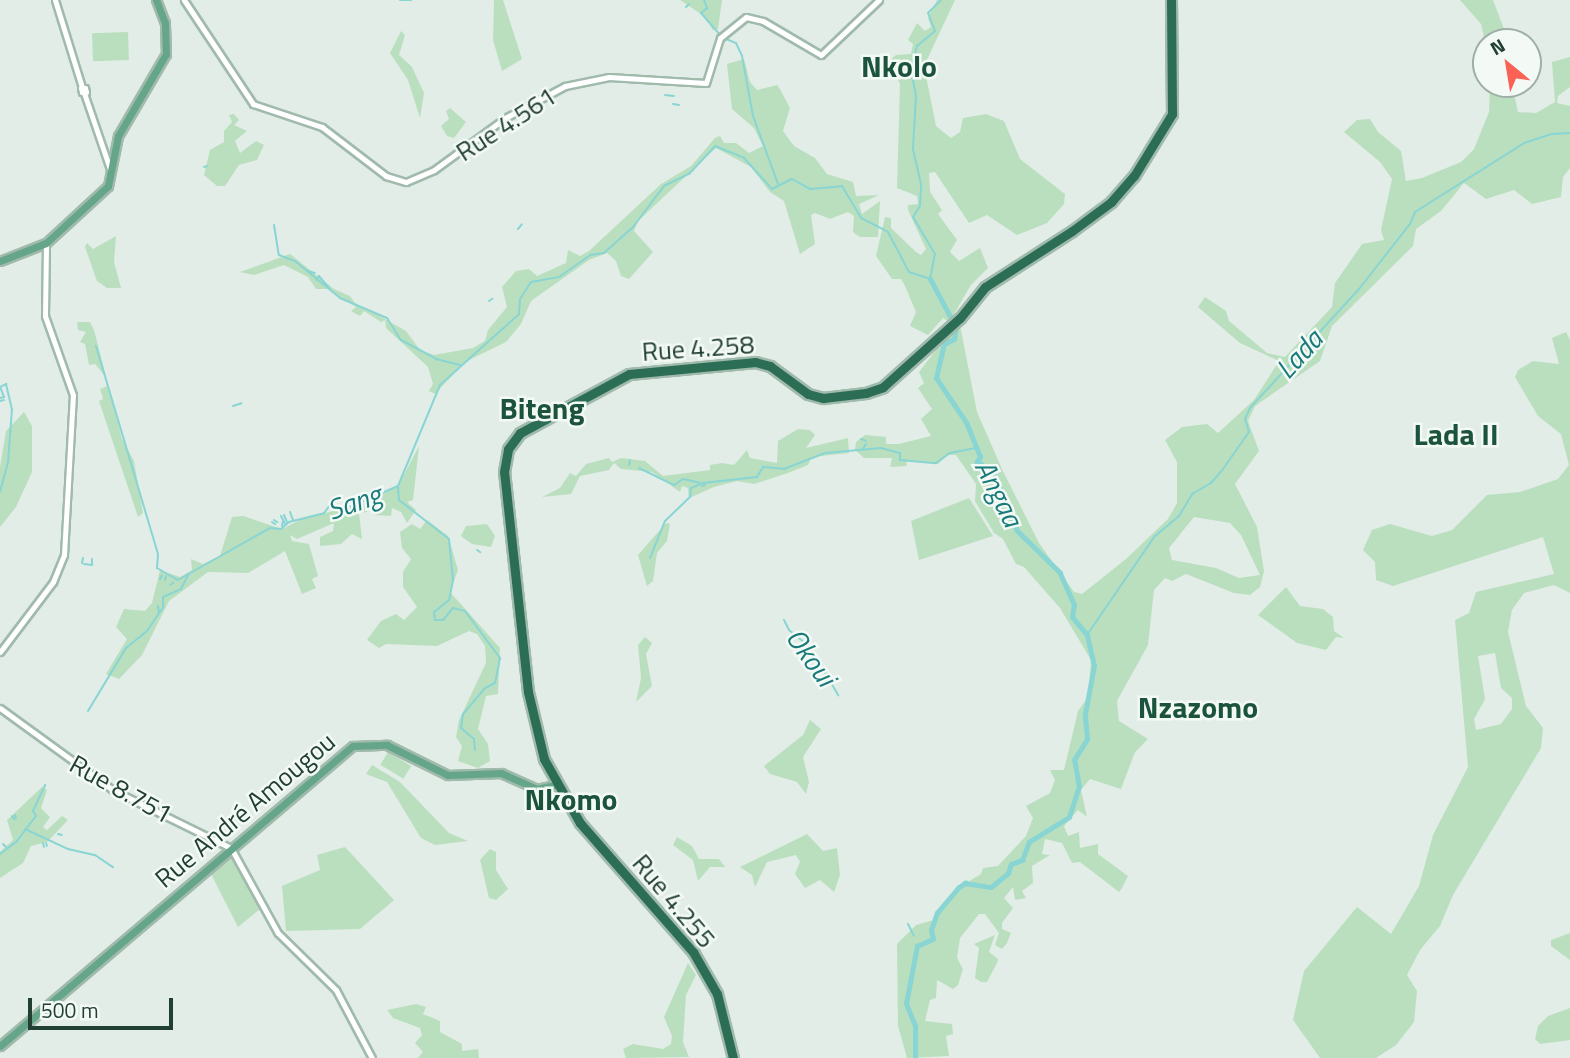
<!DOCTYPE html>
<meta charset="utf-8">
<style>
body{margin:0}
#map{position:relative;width:1570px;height:1058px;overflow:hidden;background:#e2ede7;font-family:"Titillium Web",sans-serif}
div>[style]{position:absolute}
.green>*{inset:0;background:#badfbe;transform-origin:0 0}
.stream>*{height:2px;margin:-1px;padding:0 1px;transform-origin:1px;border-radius:1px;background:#88d5d4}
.river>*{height:4.5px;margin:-2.25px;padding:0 2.25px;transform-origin:2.25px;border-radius:2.25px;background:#88d5d4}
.roads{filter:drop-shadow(2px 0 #a0baac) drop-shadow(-2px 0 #a0baac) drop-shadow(0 2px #a0baac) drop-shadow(0 -2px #a0baac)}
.secondary>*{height:5px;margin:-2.5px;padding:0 2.5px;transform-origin:2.5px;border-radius:2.5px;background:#fff}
.primary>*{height:7px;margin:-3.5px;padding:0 3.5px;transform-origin:3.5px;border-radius:3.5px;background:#65a58a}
.highway>*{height:9px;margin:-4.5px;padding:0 4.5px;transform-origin:4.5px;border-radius:4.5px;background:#2b6d55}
span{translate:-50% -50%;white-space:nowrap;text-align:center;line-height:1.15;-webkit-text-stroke:5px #f3f9f5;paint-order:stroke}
.street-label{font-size:26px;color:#213f32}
.water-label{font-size:28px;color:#187a7a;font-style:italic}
.quarter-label{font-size:30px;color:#1c533c;font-weight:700}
.north{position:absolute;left:1472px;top:28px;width:70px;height:70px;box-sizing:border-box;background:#f3f9f5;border:2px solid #9fafa7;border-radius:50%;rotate:330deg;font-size:19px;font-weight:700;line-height:28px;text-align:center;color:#213f32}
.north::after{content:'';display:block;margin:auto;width:24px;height:32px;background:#f96255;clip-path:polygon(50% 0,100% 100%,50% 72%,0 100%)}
.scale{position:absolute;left:28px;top:998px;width:145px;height:32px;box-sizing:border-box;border:4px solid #213f32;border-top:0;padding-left:9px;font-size:21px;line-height:24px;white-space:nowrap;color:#213f32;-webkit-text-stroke:5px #f3f9f5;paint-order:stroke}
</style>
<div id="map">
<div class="green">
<div style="clip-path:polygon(494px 0,503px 0,522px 59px,502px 71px,493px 40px)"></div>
<div style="clip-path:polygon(680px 0,722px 0,718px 29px,713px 30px,704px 16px)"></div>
<div style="clip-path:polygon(937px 0,955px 0,924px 66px,936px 126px,951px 138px,960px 132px,963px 118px,986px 114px,1004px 121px,1020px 159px,1065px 194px,1064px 204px,1047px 223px,1017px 235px,987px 215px,969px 223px,935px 172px,929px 173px,930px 192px,942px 210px,938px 214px,957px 240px,950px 252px,959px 261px,980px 248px,988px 268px,971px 285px,954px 314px,957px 317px,951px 323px,943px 318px,928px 335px,910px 326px,916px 312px,905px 286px,901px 279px,892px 279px,876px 256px,885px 217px,891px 218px,891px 228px,916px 252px,921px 255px,926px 249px,908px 210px,908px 205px,918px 204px,917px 196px,897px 188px,900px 84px,889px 61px,896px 55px,911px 54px,913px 44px,908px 40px,917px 23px,925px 31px,931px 27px,928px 18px)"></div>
<div style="clip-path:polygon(1460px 0,1493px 0,1504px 29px,1503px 42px,1486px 45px,1481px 24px)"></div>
<div style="clip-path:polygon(401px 31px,405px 35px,399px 55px,412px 67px,424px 93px,420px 118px,408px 80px,390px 53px)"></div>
<div style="left:128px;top:32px;width:28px;height:36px;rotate:88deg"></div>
<div style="clip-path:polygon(evenodd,1570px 57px,1570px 87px,1558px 96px,1557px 103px,1570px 106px,1570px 168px,1563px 177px,1561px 197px,1532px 204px,1514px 190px,1486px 199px,1464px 183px,1441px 211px,1416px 229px,1413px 246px,1332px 326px,1320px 361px,1255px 406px,1248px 421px,1259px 451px,1235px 484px,1257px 527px,1264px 571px,1260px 587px,1250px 595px,1234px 593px,1186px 574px,1172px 581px,1165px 578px,1154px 590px,1148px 645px,1117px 701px,1119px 721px,1148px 739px,1135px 752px,1121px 789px,1090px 779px,1081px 790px,1087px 817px,1078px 810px,1064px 826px,1068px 836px,1079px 832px,1080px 848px,1098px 844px,1098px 854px,1128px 876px,1122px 888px,1119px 892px,1080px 862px,1072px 863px,1062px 843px,1045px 839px,1042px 854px,1050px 855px,1032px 866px,1033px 883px,1022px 891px,1026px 898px,1015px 900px,1013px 887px,1004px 898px,1013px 908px,1002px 923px,1002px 929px,1011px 933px,1007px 943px,1002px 949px,995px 945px,999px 933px,985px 914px,979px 914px,960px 938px,957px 958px,963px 969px,958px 985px,953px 989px,937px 980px,936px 998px,930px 1000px,925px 1021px,952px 1024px,953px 1034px,946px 1036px,949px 1056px,907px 1058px,898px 1026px,897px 944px,916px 925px,934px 920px,961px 886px,981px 874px,983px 868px,998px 866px,1026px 836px,1033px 818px,1026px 806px,1050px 793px,1055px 780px,1050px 770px,1064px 770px,1078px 711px,1088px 697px,1091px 660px,1060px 608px,1024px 567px,1016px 564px,1003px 539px,994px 533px,975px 501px,976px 484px,956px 455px,948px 455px,938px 464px,906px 460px,907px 466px,890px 467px,892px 458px,864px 458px,855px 450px,856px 442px,865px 435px,886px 437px,886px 444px,899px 444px,931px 436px,921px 419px,932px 409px,918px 388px,924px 383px,919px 372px,959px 320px,977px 412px,1002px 469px,1039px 543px,1074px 592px,1082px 594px,1126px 559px,1168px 519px,1177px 503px,1177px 462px,1165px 440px,1182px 427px,1207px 424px,1218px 433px,1254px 400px,1279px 361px,1240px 343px,1198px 307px,1205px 297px,1226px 311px,1229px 321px,1267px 353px,1285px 357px,1332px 307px,1335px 283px,1362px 244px,1384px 240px,1381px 230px,1392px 179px,1380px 162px,1344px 132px,1357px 120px,1370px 119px,1378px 132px,1401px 151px,1406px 181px,1422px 178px,1461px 162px,1474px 149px,1489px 112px,1490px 84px,1512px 84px,1518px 112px,1536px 113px,1555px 102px,1552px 62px,1570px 57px,1194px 517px,1230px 523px,1241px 535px,1260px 575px,1239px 578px,1216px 568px,1172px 560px,1169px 548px,1194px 517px)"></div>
<div style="clip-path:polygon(744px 59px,750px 82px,757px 90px,777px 85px,780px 89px,790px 108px,783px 131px,794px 146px,815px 158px,827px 174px,853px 182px,856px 196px,879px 195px,859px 204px,862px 214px,880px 201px,878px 237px,860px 237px,853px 232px,854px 216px,848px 212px,830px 219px,815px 213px,811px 215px,815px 244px,800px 254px,784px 201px,770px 192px,751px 167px,716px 148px,638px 221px,634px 231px,653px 252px,629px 279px,621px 276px,616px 261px,607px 253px,589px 260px,531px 301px,521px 324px,506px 342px,465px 362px,435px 394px,429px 391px,433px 384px,428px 367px,386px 328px,385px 320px,381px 322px,364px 311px,360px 316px,351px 311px,356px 307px,328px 289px,316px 289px,308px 277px,284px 265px,254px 275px,240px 272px,290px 254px,334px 289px,350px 296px,357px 306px,376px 314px,406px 331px,420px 350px,434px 355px,473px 348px,485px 341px,488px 330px,507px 307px,502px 287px,516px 271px,529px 269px,537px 276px,566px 263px,568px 250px,580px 256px,589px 251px,661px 184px,691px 166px,715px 138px,720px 136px,724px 143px,736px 143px,749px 153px,763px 146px,754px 128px,732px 109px,727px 64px)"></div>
<div style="clip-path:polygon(450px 108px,466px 122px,454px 138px,447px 136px,441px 126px,449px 119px,446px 111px)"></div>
<div style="clip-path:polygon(234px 114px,239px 120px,234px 125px,247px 131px,235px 141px,240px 153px,256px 141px,264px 145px,257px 160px,239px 165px,225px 186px,217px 186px,204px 175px,210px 150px,224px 142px,224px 131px,232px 122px,229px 115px)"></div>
<div style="clip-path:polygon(116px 236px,114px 262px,121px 288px,107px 288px,97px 281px,85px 247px,87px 243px,93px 249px)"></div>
<div style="clip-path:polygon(77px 322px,90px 322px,94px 330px,122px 439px,134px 461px,143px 513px,138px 517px,99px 401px,103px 399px,100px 389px,107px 386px,105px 376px,95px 364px,89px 365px,85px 344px,80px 342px,86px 332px,78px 330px)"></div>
<div style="clip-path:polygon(evenodd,1566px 332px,1570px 340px,1570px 593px,1554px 585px,1524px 593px,1512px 610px,1508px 632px,1526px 706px,1543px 728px,1541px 748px,1453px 895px,1440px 926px,1420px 950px,1407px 975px,1417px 991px,1414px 1022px,1396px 1045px,1376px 1058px,1320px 1058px,1293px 1020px,1304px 971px,1357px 907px,1391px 934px,1419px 886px,1433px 835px,1468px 767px,1455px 620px,1469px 613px,1476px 592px,1554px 574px,1543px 537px,1393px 586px,1376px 580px,1375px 562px,1363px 550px,1372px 530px,1390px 524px,1432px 536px,1452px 530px,1487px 495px,1520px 492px,1558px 479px,1569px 465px,1561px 434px,1538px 416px,1515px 377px,1518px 370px,1533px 361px,1559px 364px,1552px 338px,1566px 332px,1495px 653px,1501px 688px,1512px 698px,1512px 709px,1501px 724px,1476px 730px,1474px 719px,1485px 699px,1478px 656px,1495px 653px)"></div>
<div style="clip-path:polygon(24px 412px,32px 426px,32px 472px,16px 507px,0 527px,0 467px,6px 431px)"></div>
<div style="clip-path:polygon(798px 429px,810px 430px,815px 435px,806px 448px,848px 438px,849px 453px,812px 457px,808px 465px,788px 473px,754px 484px,737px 481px,714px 487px,689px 498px,688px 488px,682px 486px,680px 492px,652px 472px,621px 469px,614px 463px,609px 470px,580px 476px,571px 494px,542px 497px,560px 488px,570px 473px,576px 476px,586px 464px,609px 458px,612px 462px,621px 458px,645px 461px,663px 476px,710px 470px,710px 465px,722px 463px,734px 465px,747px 450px,750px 458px,777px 463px,778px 441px)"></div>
<div style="clip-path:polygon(419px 446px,413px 500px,407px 502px,416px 510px,407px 523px,401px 512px,392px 508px,391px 516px,375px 515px,376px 507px,368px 506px,367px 512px,359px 513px,362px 539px,352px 534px,341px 544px,320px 546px,320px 537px,333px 531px,334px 523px,297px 539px,290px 535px,292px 541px,309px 544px,318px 576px,312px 579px,316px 588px,302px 594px,285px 551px,248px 573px,208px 572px,169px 601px,142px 655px,119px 679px,106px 674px,127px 639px,116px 627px,124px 609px,145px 611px,152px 603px,160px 570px,180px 577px,192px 570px,191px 559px,203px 564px,220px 556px,232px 517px,243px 516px,282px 529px,306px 517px,357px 506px,398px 486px)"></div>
<div style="clip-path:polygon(969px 498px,993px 536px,919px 560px,911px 521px)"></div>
<div style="clip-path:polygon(427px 520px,448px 536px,458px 570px,450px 592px,500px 648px,498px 694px,486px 696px,478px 729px,488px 744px,490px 761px,478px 768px,458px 761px,462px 746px,456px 737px,459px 720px,486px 663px,485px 646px,477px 634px,469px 631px,437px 646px,386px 644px,379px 648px,367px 640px,381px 621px,396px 614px,404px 620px,417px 607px,403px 587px,403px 572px,411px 559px,402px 548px,400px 532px,412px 524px,420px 529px)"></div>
<div style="clip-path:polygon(666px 523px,670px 524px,667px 541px,657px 553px,653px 581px,647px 586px,638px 555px)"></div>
<div style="clip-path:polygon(487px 524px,495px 536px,491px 547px,472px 544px,461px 536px,466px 526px)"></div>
<div style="clip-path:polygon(1286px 587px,1300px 606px,1323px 609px,1333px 617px,1334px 631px,1344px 638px,1336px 637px,1326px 650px,1297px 643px,1258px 615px)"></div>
<div style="clip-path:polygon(645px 637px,652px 643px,646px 654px,652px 686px,636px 702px,641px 678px,638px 645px)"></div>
<div style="clip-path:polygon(810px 720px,821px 729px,803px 757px,809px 782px,806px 794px,797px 782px,770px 774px,764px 766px,803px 735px)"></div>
<div style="left:388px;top:752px;width:27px;height:15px;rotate:31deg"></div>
<div style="clip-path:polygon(372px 765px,400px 782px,449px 833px,468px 841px,435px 845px,421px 838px,387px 782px,366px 774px)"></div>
<div style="clip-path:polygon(42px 787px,47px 790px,41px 808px,50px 817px,43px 827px,47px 830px,62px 816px,68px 820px,47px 842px,31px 846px,23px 863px,0 878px,0 852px,13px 840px,7px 820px)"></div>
<div style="clip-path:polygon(807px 834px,823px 851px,837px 848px,840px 875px,834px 892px,820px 880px,805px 888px,795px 874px,800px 862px,796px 855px,767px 862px,755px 887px,752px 875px,740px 867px)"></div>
<div style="clip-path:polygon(677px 837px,692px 846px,699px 859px,719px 859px,725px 867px,710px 867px,698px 881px,693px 860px,673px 845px)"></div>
<div style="clip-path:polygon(345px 847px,394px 900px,360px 929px,286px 931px,282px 886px,320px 870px,317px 855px)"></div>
<div style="clip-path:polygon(490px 849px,496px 852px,496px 870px,508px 889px,496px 900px,489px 898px,480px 860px)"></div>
<div style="clip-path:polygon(233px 855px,260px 909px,238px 927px,210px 872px)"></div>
<div style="clip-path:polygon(1570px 933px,1570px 960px,1551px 946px,1551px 940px)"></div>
<div style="clip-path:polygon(995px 935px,989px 952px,998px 959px,997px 963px,987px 982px,981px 982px,975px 978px,979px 948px,974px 944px)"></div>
<div style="clip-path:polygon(688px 963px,696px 975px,686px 995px,683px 1042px,689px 1057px,626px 1058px,623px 1049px,633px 1044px,663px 1049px,671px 1044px,672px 1036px,664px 1017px)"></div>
<div style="clip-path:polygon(416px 1004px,426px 1007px,423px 1014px,440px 1021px,440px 1032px,462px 1044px,462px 1051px,478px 1049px,479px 1058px,418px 1058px,423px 1052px,415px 1043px,422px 1035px,420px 1028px,393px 1018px,387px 1010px)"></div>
<div style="clip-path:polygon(1570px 1008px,1570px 1040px,1540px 1044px,1535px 1039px,1538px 1026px,1548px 1016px)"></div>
</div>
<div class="stream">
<div style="left:400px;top:0;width:11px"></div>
<div style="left:704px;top:0;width:9px;rotate:69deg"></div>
<div style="left:707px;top:8px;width:8px;rotate:140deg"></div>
<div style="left:701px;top:13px;width:28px;rotate:49deg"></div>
<div style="left:686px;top:7px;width:4px;rotate:-45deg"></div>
<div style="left:724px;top:38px;width:13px;rotate:23deg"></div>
<div style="left:736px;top:43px;width:14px;rotate:65deg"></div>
<div style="left:742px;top:56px;width:61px;rotate:79.6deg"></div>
<div style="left:753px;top:116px;width:72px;rotate:69.8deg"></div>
<div style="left:665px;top:95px;width:9px;rotate:6deg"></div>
<div style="left:673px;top:104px;width:6px;rotate:9deg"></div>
<div style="left:204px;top:167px;width:3px;rotate:-18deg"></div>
<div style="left:274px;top:225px;width:30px;rotate:81deg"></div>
<div style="left:279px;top:255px;width:17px;rotate:21deg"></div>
<div style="left:295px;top:261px;width:58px;rotate:39.4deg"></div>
<div style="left:340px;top:298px;width:51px;rotate:23.1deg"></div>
<div style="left:387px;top:318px;width:26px;rotate:58deg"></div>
<div style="left:401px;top:340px;width:40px;rotate:28deg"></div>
<div style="left:436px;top:359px;width:25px;rotate:14deg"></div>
<div style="left:518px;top:229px;width:6px;rotate:-51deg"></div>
<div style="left:308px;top:271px;width:7px;rotate:16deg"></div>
<div style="left:316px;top:280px;width:5px;rotate:-53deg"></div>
<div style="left:319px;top:276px;width:17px;rotate:50deg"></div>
<div style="left:489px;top:301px;width:4px;rotate:-34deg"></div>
<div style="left:96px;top:346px;width:217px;rotate:73.4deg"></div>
<div style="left:158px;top:554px;width:14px;rotate:94deg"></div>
<div style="left:157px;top:568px;width:24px;rotate:30deg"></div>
<div style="left:178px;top:580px;width:106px;rotate:-29.5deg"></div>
<div style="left:270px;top:528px;width:11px;rotate:5deg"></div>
<div style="left:281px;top:529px;width:11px;rotate:-41deg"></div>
<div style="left:289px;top:522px;width:36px;rotate:-14deg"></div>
<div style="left:324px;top:513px;width:10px;rotate:-53deg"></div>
<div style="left:330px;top:505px;width:14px;rotate:21deg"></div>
<div style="left:343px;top:510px;width:60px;rotate:-23.6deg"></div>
<div style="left:398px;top:486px;width:109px;rotate:-67.4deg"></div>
<div style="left:440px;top:385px;width:106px;rotate:-41.9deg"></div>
<div style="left:519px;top:314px;width:15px;rotate:-86deg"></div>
<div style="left:520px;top:299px;width:20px;rotate:-57deg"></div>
<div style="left:531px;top:282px;width:28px;rotate:-10deg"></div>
<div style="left:559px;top:277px;width:38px;rotate:-35deg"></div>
<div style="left:590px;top:255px;width:14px;rotate:-8deg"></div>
<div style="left:604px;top:253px;width:39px;rotate:-42deg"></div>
<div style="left:633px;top:227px;width:51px;rotate:-52.9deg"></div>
<div style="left:664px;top:186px;width:28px;rotate:-26deg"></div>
<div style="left:689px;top:174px;width:38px;rotate:-47deg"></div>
<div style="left:715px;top:146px;width:31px;rotate:22deg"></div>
<div style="left:744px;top:158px;width:42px;rotate:47.9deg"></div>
<div style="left:772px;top:189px;width:22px;rotate:-27deg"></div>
<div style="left:792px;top:179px;width:21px;rotate:29deg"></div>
<div style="left:810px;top:189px;width:32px;rotate:-5deg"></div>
<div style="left:842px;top:186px;width:37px;rotate:59deg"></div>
<div style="left:861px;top:218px;width:30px;rotate:27deg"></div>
<div style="left:888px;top:232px;width:45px;rotate:62.3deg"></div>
<div style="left:909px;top:272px;width:22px;rotate:18deg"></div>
<div style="left:930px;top:279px;width:25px;rotate:-79deg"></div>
<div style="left:935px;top:254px;width:43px;rotate:-120.7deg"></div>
<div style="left:913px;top:217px;width:13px;rotate:-58deg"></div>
<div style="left:920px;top:206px;width:22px;rotate:-87deg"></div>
<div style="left:921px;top:184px;width:37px;rotate:-103deg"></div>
<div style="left:913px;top:148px;width:52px;rotate:-86.7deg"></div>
<div style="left:916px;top:96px;width:25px;rotate:-101deg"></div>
<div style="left:911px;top:71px;width:26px;rotate:-77deg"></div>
<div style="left:917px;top:46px;width:23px;rotate:-40deg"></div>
<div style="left:935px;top:31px;width:19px;rotate:-111deg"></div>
<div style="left:928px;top:13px;width:18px;rotate:-45deg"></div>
<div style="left:0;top:387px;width:7px;rotate:-27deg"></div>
<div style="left:6px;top:384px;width:26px;rotate:77deg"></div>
<div style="left:12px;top:409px;width:53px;rotate:94.3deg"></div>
<div style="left:8px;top:462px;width:31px;rotate:105deg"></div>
<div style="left:0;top:398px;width:4px;rotate:-14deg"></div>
<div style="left:4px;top:397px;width:9px;rotate:-111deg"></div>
<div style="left:0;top:401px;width:4px;rotate:-14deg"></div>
<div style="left:233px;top:406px;width:9px;rotate:-18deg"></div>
<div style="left:861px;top:439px;width:5px;rotate:22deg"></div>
<div style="left:862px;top:450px;width:7px;rotate:-56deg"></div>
<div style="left:629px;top:465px;width:5px;rotate:-79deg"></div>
<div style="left:639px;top:468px;width:39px;rotate:26deg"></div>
<div style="left:674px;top:485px;width:11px;rotate:-34deg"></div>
<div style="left:683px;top:479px;width:17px;rotate:13deg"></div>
<div style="left:702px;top:486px;width:3px;rotate:-18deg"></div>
<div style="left:398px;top:487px;width:13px;rotate:86deg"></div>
<div style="left:399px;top:500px;width:63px;rotate:38deg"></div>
<div style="left:449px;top:539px;width:41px;rotate:84.4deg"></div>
<div style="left:453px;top:580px;width:20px;rotate:101deg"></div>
<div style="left:449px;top:600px;width:19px;rotate:141deg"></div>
<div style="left:434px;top:612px;width:8px;rotate:83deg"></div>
<div style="left:435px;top:620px;width:8px"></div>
<div style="left:443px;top:620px;width:16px;rotate:-50deg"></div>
<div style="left:453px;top:608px;width:12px;rotate:14deg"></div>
<div style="left:465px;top:611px;width:59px;rotate:53.3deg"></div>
<div style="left:500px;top:658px;width:25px;rotate:101deg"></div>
<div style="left:495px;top:683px;width:11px;rotate:153deg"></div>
<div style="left:485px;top:688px;width:34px;rotate:130deg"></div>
<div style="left:463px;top:714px;width:14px;rotate:98deg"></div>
<div style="left:461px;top:728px;width:17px;rotate:40deg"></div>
<div style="left:474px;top:739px;width:11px;rotate:85deg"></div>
<div style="left:290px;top:512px;width:9px;rotate:69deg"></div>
<div style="left:284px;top:515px;width:8px;rotate:67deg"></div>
<div style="left:281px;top:516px;width:9px;rotate:63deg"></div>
<div style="left:274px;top:520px;width:4px;rotate:34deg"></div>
<div style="left:272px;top:522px;width:4px;rotate:34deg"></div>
<div style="left:282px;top:526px;width:5px;rotate:-79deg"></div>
<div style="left:477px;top:550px;width:4px;rotate:34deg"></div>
<div style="left:650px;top:558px;width:40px;rotate:-68deg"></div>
<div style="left:665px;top:521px;width:35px;rotate:-44deg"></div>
<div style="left:690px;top:497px;width:9px;rotate:-84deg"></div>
<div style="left:691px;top:488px;width:13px;rotate:-23deg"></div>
<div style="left:703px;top:483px;width:54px;rotate:-6.3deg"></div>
<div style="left:757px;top:477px;width:12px;rotate:-59deg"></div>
<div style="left:763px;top:467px;width:21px;rotate:5deg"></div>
<div style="left:784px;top:469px;width:44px;rotate:-21.3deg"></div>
<div style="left:825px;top:453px;width:56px;rotate:-5.1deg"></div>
<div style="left:881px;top:448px;width:20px;rotate:15deg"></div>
<div style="left:900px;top:453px;width:7px;rotate:90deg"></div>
<div style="left:900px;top:460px;width:36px;rotate:5deg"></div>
<div style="left:936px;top:463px;width:17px;rotate:-36deg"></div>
<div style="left:950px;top:453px;width:26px;rotate:-11deg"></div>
<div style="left:82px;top:563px;width:5px;rotate:-79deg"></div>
<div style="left:84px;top:564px;width:8px;rotate:7deg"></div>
<div style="left:92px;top:565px;width:6px;rotate:-90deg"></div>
<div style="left:160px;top:579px;width:4px;rotate:-63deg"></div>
<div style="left:165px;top:580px;width:4px;rotate:-76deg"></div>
<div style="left:170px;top:585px;width:4px;rotate:-34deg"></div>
<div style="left:158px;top:606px;width:6px;rotate:81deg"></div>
<div style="left:784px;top:620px;width:11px;rotate:63deg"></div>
<div style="left:789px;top:630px;width:27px;rotate:39deg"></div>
<div style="left:810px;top:647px;width:56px;rotate:59.7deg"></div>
<div style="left:1087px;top:635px;width:119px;rotate:-55.6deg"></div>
<div style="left:1154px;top:537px;width:33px;rotate:-40deg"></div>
<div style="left:1179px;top:516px;width:26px;rotate:-59deg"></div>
<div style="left:1192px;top:494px;width:22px;rotate:-30deg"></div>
<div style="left:1211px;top:483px;width:18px;rotate:-49deg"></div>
<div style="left:1223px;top:469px;width:45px;rotate:-54.9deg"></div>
<div style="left:1249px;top:432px;width:14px;rotate:-107deg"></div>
<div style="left:1245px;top:419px;width:12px;rotate:-66deg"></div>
<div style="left:1250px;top:408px;width:161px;rotate:-47.5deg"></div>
<div style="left:1359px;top:289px;width:83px;rotate:-51.9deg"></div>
<div style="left:1410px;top:224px;width:13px;rotate:-67deg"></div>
<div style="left:1415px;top:212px;width:129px;rotate:-32.3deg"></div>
<div style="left:1524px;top:143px;width:29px;rotate:-18deg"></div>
<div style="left:1552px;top:134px;width:18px;rotate:-3deg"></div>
<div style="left:88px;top:711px;width:74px;rotate:-58.9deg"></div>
<div style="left:126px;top:648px;width:27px;rotate:-39deg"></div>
<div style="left:147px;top:631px;width:29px;rotate:-56deg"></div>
<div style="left:163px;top:607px;width:10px;rotate:-90deg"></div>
<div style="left:163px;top:597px;width:20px;rotate:-24deg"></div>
<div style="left:181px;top:589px;width:16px;rotate:-63deg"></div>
<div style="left:15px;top:815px;width:3px;rotate:72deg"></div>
<div style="left:12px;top:816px;width:4px;rotate:56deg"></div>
<div style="left:25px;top:829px;width:47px;rotate:24.9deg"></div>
<div style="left:68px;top:849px;width:28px;rotate:13deg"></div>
<div style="left:95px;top:855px;width:22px;rotate:34deg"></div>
<div style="left:58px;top:834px;width:4px;rotate:14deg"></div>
<div style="left:43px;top:843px;width:4px;rotate:76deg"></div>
<div style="left:46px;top:843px;width:3px;rotate:72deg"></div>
<div style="left:3px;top:844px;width:4px;rotate:45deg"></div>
<div style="left:0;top:854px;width:21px;rotate:-37deg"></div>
<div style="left:17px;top:841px;width:31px;rotate:-53deg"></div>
<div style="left:36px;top:816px;width:6px;rotate:-121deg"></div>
<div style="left:33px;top:811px;width:29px;rotate:-65deg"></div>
<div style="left:908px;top:924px;width:13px;rotate:63deg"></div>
</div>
<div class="river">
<div style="left:915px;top:1058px;width:32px;rotate:-90deg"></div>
<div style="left:915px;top:1026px;width:24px;rotate:-112deg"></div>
<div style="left:906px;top:1004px;width:59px;rotate:-79.3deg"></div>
<div style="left:917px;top:946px;width:17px;rotate:-24deg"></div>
<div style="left:933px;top:939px;width:9px;rotate:-103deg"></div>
<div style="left:931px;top:930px;width:18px;rotate:-71deg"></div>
<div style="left:937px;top:913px;width:33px;rotate:-50deg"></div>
<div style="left:958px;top:888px;width:9px;rotate:-36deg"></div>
<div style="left:965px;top:883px;width:26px;rotate:9deg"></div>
<div style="left:991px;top:887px;width:22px;rotate:-39deg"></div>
<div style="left:1008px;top:873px;width:9px;rotate:-72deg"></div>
<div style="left:1011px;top:864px;width:12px;rotate:-20deg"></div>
<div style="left:1022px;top:860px;width:19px;rotate:-69deg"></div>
<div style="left:1029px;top:842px;width:47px;rotate:-32deg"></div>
<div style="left:1069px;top:817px;width:32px;rotate:-72deg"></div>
<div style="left:1079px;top:787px;width:27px;rotate:-100deg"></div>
<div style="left:1074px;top:760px;width:25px;rotate:-58deg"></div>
<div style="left:1087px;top:739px;width:25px;rotate:-95deg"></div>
<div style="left:1085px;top:714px;width:49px;rotate:-79.4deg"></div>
<div style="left:1094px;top:666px;width:32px;rotate:-103deg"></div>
<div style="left:1087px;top:635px;width:23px;rotate:-130deg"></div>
<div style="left:1072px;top:617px;width:12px;rotate:-81deg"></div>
<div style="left:1074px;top:605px;width:35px;rotate:-114deg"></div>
<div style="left:1060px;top:573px;width:60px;rotate:-135.7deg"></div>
<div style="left:1017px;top:531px;width:64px;rotate:-112.1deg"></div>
<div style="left:993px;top:472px;width:19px;rotate:-148deg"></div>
<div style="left:977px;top:462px;width:6px;rotate:-59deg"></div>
<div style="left:980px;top:457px;width:35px;rotate:-112deg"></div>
<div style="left:967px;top:424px;width:55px;rotate:-124deg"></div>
<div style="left:936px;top:378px;width:35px;rotate:-77deg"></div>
<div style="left:944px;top:344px;width:11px;rotate:-27deg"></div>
<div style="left:954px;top:339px;width:11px;rotate:-80deg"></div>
<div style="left:956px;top:328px;width:55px;rotate:-118deg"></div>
</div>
<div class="roads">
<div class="secondary">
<div style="left:55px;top:0;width:91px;rotate:72.8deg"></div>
<div style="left:184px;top:0;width:125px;rotate:56.4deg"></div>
<div style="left:253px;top:104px;width:73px;rotate:18.4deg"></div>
<div style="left:322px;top:127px;width:81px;rotate:37.4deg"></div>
<div style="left:386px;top:176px;width:21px;rotate:17deg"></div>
<div style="left:406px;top:182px;width:30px;rotate:-23deg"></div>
<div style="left:434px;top:170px;width:88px;rotate:-36.2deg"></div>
<div style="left:505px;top:118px;width:68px;rotate:-28.1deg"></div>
<div style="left:565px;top:86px;width:45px;rotate:-11.6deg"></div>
<div style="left:609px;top:77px;width:97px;rotate:3.5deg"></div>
<div style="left:706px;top:83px;width:47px;rotate:-72.7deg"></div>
<div style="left:720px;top:38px;width:33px;rotate:-39deg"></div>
<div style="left:746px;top:17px;width:17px;rotate:13deg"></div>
<div style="left:763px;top:21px;width:67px;rotate:30.4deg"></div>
<div style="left:821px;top:55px;width:80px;rotate:-43.5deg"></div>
<div style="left:81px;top:88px;width:4px"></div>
<div style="left:85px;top:88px;width:4px;rotate:76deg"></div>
<div style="left:86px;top:92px;width:4px;rotate:180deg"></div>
<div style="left:82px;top:92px;width:4px;rotate:-104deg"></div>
<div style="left:84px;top:93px;width:80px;rotate:71.1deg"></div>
<div style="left:0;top:652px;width:88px;rotate:-52.9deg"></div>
<div style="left:53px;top:582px;width:29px;rotate:-68deg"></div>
<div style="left:64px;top:555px;width:160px;rotate:-86.8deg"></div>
<div style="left:73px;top:395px;width:84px;rotate:-109.5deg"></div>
<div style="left:45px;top:316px;width:73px;rotate:-89.2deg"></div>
<div style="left:0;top:708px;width:140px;rotate:36deg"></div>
<div style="left:113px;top:790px;width:131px;rotate:26.2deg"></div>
<div style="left:231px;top:848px;width:97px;rotate:61.1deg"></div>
<div style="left:278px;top:933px;width:81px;rotate:44.5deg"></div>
<div style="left:336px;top:990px;width:77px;rotate:62.1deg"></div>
</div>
<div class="primary">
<div style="left:0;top:261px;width:49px;rotate:-21.4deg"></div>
<div style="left:46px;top:243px;width:84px;rotate:-42.6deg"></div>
<div style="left:108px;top:186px;width:51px;rotate:-78.7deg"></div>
<div style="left:118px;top:136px;width:95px;rotate:-59.7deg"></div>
<div style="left:166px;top:54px;width:31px;rotate:-92deg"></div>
<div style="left:165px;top:23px;width:25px;rotate:-111deg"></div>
<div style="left:0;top:1046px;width:463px;rotate:-40.4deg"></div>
<div style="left:353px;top:746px;width:34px;rotate:-2deg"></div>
<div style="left:387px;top:745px;width:68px;rotate:26.2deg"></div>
<div style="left:448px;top:775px;width:53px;rotate:-2.2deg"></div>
<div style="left:501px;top:773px;width:39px;rotate:24deg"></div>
<div style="left:537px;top:789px;width:18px;rotate:-13deg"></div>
</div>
<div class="highway">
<div style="left:733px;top:1058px;width:66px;rotate:-104deg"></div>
<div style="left:717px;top:994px;width:48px;rotate:-119.7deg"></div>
<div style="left:693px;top:952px;width:171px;rotate:-131.2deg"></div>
<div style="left:580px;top:823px;width:73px;rotate:-119.4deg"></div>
<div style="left:544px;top:759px;width:69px;rotate:-103.4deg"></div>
<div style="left:528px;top:692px;width:221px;rotate:-96.2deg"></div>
<div style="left:504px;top:472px;width:23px;rotate:-80deg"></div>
<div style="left:508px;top:449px;width:20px;rotate:-53deg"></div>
<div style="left:520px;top:433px;width:124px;rotate:-28.4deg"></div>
<div style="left:629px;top:374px;width:127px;rotate:-5.4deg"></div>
<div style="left:755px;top:362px;width:16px;rotate:15deg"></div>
<div style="left:770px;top:366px;width:47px;rotate:36.4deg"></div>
<div style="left:808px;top:394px;width:16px;rotate:15deg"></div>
<div style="left:823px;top:398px;width:43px;rotate:-6.6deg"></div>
<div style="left:866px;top:393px;width:18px;rotate:-19deg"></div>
<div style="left:883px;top:387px;width:103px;rotate:-41.9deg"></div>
<div style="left:960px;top:318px;width:40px;rotate:-51deg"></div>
<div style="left:985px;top:287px;width:103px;rotate:-32.8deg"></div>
<div style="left:1072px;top:231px;width:49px;rotate:-36.6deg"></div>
<div style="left:1111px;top:202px;width:35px;rotate:-49deg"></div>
<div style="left:1134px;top:176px;width:73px;rotate:-58.5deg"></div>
<div style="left:1172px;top:114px;width:114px;rotate:-90.5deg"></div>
</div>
</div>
<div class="street-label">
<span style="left:506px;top:124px;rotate:-33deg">Rue 4.561</span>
<span style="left:698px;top:348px;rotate:-4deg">Rue 4.258</span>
<span style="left:121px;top:789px;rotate:29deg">Rue 8.751</span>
<span style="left:245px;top:810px;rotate:-40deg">Rue André Amougou</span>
<span style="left:674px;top:901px;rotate:50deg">Rue 4.255</span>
</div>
<div class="water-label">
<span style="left:1299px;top:354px;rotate:-48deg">Lada</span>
<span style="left:999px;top:493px;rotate:63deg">Angaa</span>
<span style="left:354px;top:502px;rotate:-19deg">Sang</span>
<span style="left:811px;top:657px;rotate:54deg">Okoui</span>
</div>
<div class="quarter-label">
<span style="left:899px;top:66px">Nkolo</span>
<span style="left:542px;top:408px">Biteng</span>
<span style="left:1456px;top:434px">Lada II</span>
<span style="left:1198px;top:707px">Nzazomo</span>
<span style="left:571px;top:799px">Nkomo</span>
</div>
<div class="north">N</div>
<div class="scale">500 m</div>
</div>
